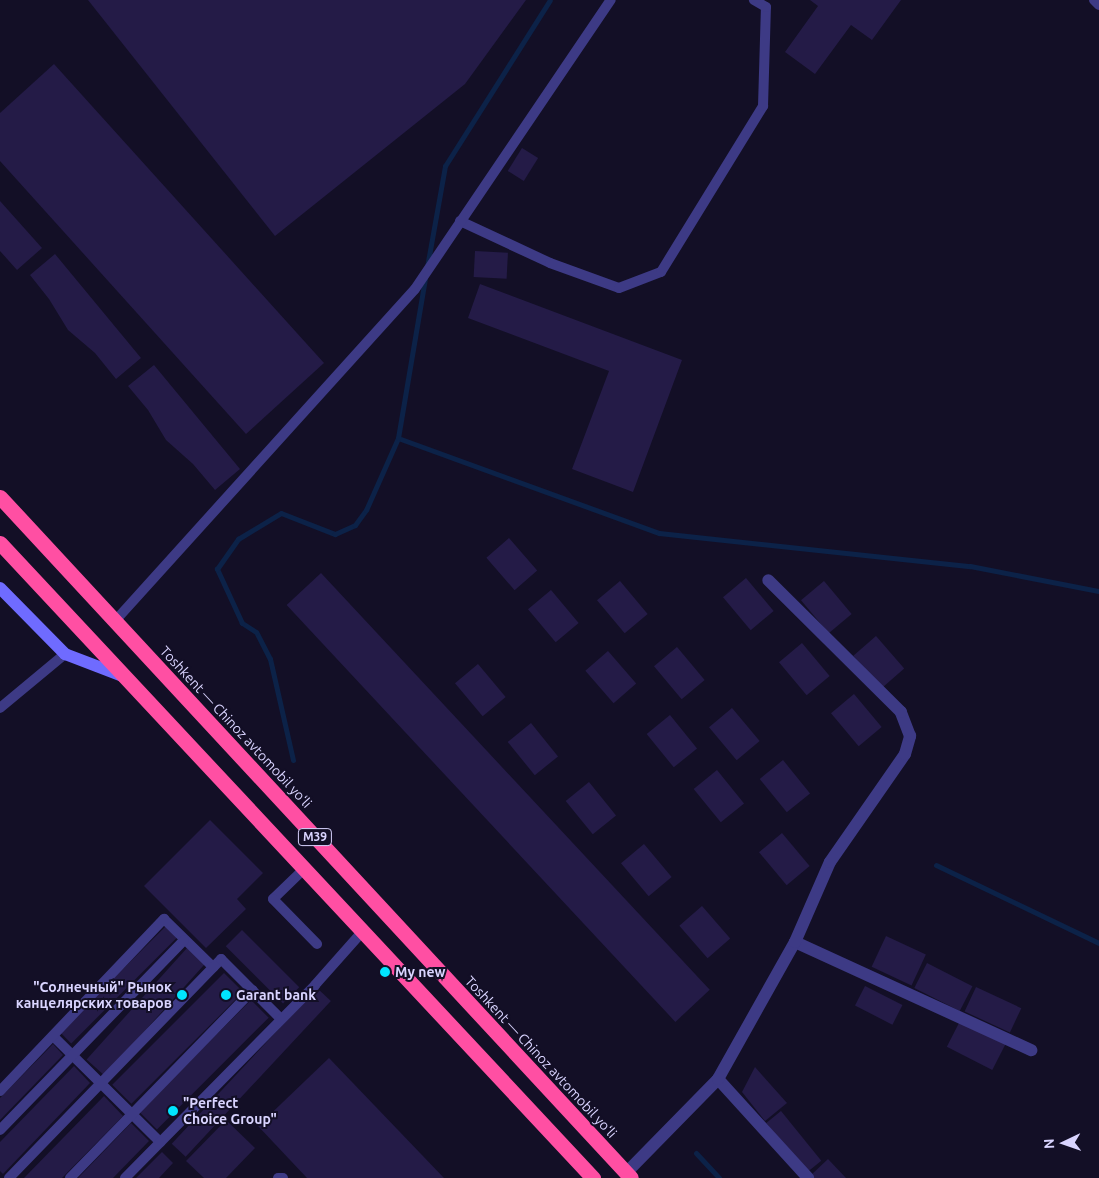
<!DOCTYPE html>
<meta charset="utf-8">
<style>
body{margin:0}
#map{position:relative;width:1099px;height:1178px;overflow:hidden;background:#130f26;font-family:Ubuntu,sans-serif}
div>[style]{position:absolute}
.stream>*{height:5px;margin:-2.5px;padding:0 2.5px;transform-origin:2.5px;border-radius:2.5px;background:#0c2248}
.building>*{inset:0;background:#241b47;transform-origin:0 0}
.lane>*{height:10px;margin:-5px;padding:0 5px;transform-origin:5px;border-radius:5px;background:#3d3a85}
.street>*{height:12px;margin:-6px;padding:0 6px;transform-origin:6px;border-radius:6px;background:#3d3a85}
.secondary>*{height:12px;margin:-6px;padding:0 6px;transform-origin:6px;border-radius:6px;background:#6f6bff}
.highway>*{height:15px;margin:-7.5px;padding:0 7.5px;transform-origin:7.5px;border-radius:7.5px;background:#ff4fa3}
.dots>*{width:14px;height:14px;translate:-50% -50%;box-sizing:border-box;border:2px solid #130f26;border-radius:50%}
span{translate:-50% -50%;white-space:nowrap;text-align:center;line-height:1.15;-webkit-text-stroke:4px #130f26;paint-order:stroke}
.shield-label span{padding:1px 4px;background:#130f26;border:1px solid;border-radius:4px;-webkit-text-stroke-width:0}
.shield-label{font-size:12px;color:#d9d4ff;font-weight:700}
.street-label{font-size:14px;color:#d9d4ff}
.poi-label{font-size:14px;color:#d9d4ff;font-weight:700}
.left{translate:0 -50%;text-align:left}
.right{translate:-100% -50%;text-align:right}
.north{position:absolute;left:1039px;top:1118px;width:50px;height:50px;-webkit-text-stroke:4px #130f26;paint-order:stroke;rotate:267deg;font-size:14px;font-weight:700;line-height:20px;text-align:center;color:#d9d4ff}
.north::after{content:'';display:block;margin:auto;width:18px;height:22px;background:#d9d4ff;clip-path:polygon(50% 0,100% 100%,50% 72%,0 100%)}
</style>
<div id="map">
<div class="stream">
<div style="left:427px;top:267px;width:103px;rotate:-79.9deg"></div>
<div style="left:445px;top:166px;width:196px;rotate:-57.7deg"></div>
<div style="left:398px;top:438px;width:278px;rotate:20deg"></div>
<div style="left:659px;top:533px;width:313px;rotate:6.1deg"></div>
<div style="left:970px;top:566px;width:131px;rotate:11deg"></div>
<div style="left:293px;top:760px;width:104px;rotate:-102.8deg"></div>
<div style="left:270px;top:659px;width:30px;rotate:-117deg"></div>
<div style="left:256px;top:632px;width:17px;rotate:-147deg"></div>
<div style="left:242px;top:623px;width:60px;rotate:-114.8deg"></div>
<div style="left:217px;top:569px;width:37px;rotate:-55deg"></div>
<div style="left:238px;top:539px;width:50px;rotate:-31.2deg"></div>
<div style="left:281px;top:513px;width:58px;rotate:21.3deg"></div>
<div style="left:335px;top:534px;width:22px;rotate:-24deg"></div>
<div style="left:355px;top:525px;width:19px;rotate:-54deg"></div>
<div style="left:366px;top:510px;width:79px;rotate:-66deg"></div>
<div style="left:398px;top:438px;width:162px;rotate:-80.4deg"></div>
<div style="left:936px;top:865px;width:181px;rotate:25.6deg"></div>
<div style="left:696px;top:1153px;width:34px;rotate:47deg"></div>
</div>
<div class="building">
<div style="clip-path:polygon(88px 0,526px 0,465px 84px,275px 236px)"></div>
<div style="clip-path:polygon(810px 0,901px 0,872px 40px,851px 25px,815px 74px,785px 52px,818px 6px)"></div>
<div style="clip-path:polygon(54px 64px,324px 363px,246px 434px,0 161px,0 113px)"></div>
<div style="left:522px;top:148px;width:19px;height:27px;rotate:32deg"></div>
<div style="clip-path:polygon(0 201px,42px 248px,17px 270px,0 251px)"></div>
<div style="left:475px;top:251px;width:33px;height:26px;rotate:3deg"></div>
<div style="clip-path:polygon(55px 254px,141px 358px,116px 379px,95px 353px,68px 330px,49px 299px,30px 275px)"></div>
<div style="clip-path:polygon(480px 284px,682px 360px,633px 492px,572px 469px,609px 371px,468px 318px)"></div>
<div style="clip-path:polygon(154px 365px,240px 469px,215px 490px,193px 464px,166px 440px,148px 410px,128px 386px)"></div>
<div style="left:509px;top:538px;width:43px;height:30px;rotate:49deg"></div>
<div style="left:321px;top:573px;width:570px;height:47px;rotate:47deg"></div>
<div style="left:746px;top:578px;width:43px;height:30px;rotate:50deg"></div>
<div style="left:620px;top:581px;width:43px;height:30px;rotate:50deg"></div>
<div style="left:824px;top:581px;width:43px;height:30px;rotate:50deg"></div>
<div style="left:551px;top:590px;width:43px;height:30px;rotate:50deg"></div>
<div style="left:876px;top:636px;width:43px;height:30px;rotate:49deg"></div>
<div style="left:802px;top:643px;width:43px;height:30px;rotate:50deg"></div>
<div style="left:677px;top:647px;width:43px;height:30px;rotate:50deg"></div>
<div style="left:608px;top:651px;width:43px;height:30px;rotate:49deg"></div>
<div style="left:478px;top:664px;width:43px;height:30px;rotate:50deg"></div>
<div style="left:854px;top:694px;width:43px;height:30px;rotate:50deg"></div>
<div style="left:732px;top:708px;width:43px;height:30px;rotate:50deg"></div>
<div style="left:670px;top:715px;width:43px;height:30px;rotate:51deg"></div>
<div style="left:531px;top:723px;width:43px;height:30px;rotate:51deg"></div>
<div style="left:783px;top:760px;width:43px;height:30px;rotate:51deg"></div>
<div style="left:717px;top:770px;width:43px;height:30px;rotate:51deg"></div>
<div style="left:589px;top:782px;width:43px;height:30px;rotate:51deg"></div>
<div style="clip-path:polygon(210px 820px,263px 873px,237px 899px,246px 909px,206px 948px,144px 886px)"></div>
<div style="left:782px;top:833px;width:43px;height:30px;rotate:50deg"></div>
<div style="left:644px;top:844px;width:43px;height:30px;rotate:50deg"></div>
<div style="left:702px;top:906px;width:43px;height:30px;rotate:49deg"></div>
<div style="left:166px;top:926px;width:16px;height:150px;rotate:45deg"></div>
<div style="left:242px;top:930px;width:81px;height:23px;rotate:45deg"></div>
<div style="left:886px;top:936px;width:44px;height:34px;rotate:25deg"></div>
<div style="left:187px;top:948px;width:24px;height:150px;rotate:42deg"></div>
<div style="left:927px;top:963px;width:51px;height:28px;rotate:27deg"></div>
<div style="left:224px;top:973px;width:27px;height:158px;rotate:45deg"></div>
<div style="left:865px;top:986px;width:42px;height:22px;rotate:27deg"></div>
<div style="left:976px;top:987px;width:50px;height:27px;rotate:25deg"></div>
<div style="left:317px;top:988px;width:19px;height:213px;rotate:43deg"></div>
<div style="left:251px;top:1000px;width:25px;height:158px;rotate:45deg"></div>
<div style="left:960px;top:1021px;width:51px;height:29px;rotate:27deg"></div>
<div style="clip-path:polygon(53px 1044px,63px 1055px,0 1120px,0 1098px)"></div>
<div style="clip-path:polygon(329px 1058px,444px 1178px,307px 1178px,258px 1126px)"></div>
<div style="clip-path:polygon(74px 1066px,90px 1083px,3px 1174px,0 1171px,0 1142px)"></div>
<div style="clip-path:polygon(755px 1067px,787px 1103px,765px 1121px,742px 1092px)"></div>
<div style="clip-path:polygon(104px 1096px,123px 1116px,62px 1178px,24px 1178px)"></div>
<div style="left:781px;top:1111px;width:64px;height:19px;rotate:51deg"></div>
<div style="clip-path:polygon(226px 1120px,255px 1148px,226px 1178px,204px 1178px,186px 1161px)"></div>
<div style="clip-path:polygon(131px 1123px,149px 1141px,113px 1178px,78px 1178px)"></div>
<div style="clip-path:polygon(162px 1152px,173px 1163px,159px 1178px,136px 1178px)"></div>
<div style="clip-path:polygon(828px 1159px,846px 1178px,812px 1178px,810px 1176px)"></div>
</div>
<div class="lane">
<div style="left:1094px;top:0;width:7px;rotate:45deg"></div>
<div style="left:460px;top:221px;width:99px;rotate:25deg"></div>
<div style="left:550px;top:263px;width:73px;rotate:19.9deg"></div>
<div style="left:619px;top:288px;width:45px;rotate:-20.9deg"></div>
<div style="left:661px;top:272px;width:195px;rotate:-58.4deg"></div>
<div style="left:763px;top:106px;width:99px;rotate:-88.3deg"></div>
<div style="left:766px;top:7px;width:14px;rotate:-150deg"></div>
<div style="left:115px;top:621px;width:447px;rotate:-47.9deg"></div>
<div style="left:415px;top:289px;width:349px;rotate:-55.9deg"></div>
<div style="left:0;top:708px;width:85px;rotate:-39.7deg"></div>
<div style="left:304px;top:869px;width:43px;rotate:135.9deg"></div>
<div style="left:273px;top:899px;width:63px;rotate:45.6deg"></div>
<div style="left:53px;top:1036px;width:151px;rotate:44.7deg"></div>
<div style="left:0;top:1091px;width:238px;rotate:-46.4deg"></div>
<div style="left:164px;top:919px;width:69px;rotate:44.4deg"></div>
<div style="left:0;top:1130px;width:264px;rotate:-45.9deg"></div>
<div style="left:9px;top:1178px;width:305px;rotate:-45.9deg"></div>
<div style="left:221px;top:959px;width:85px;rotate:45deg"></div>
<div style="left:70px;top:1178px;width:262px;rotate:-45.8deg"></div>
<div style="left:125px;top:1178px;width:271px;rotate:-45.4deg"></div>
<div style="left:315px;top:985px;width:72px;rotate:-48.4deg"></div>
<div style="left:278px;top:1178px;width:5px"></div>
</div>
<div class="street">
<div style="left:795px;top:942px;width:260px;rotate:24.6deg"></div>
<div style="left:718px;top:1079px;width:134px;rotate:47.7deg"></div>
<div style="left:626px;top:1173px;width:132px;rotate:-45.6deg"></div>
<div style="left:718px;top:1079px;width:157px;rotate:-60.7deg"></div>
<div style="left:795px;top:942px;width:87px;rotate:-66.4deg"></div>
<div style="left:830px;top:862px;width:131px;rotate:-55.2deg"></div>
<div style="left:905px;top:754px;width:19px;rotate:-74deg"></div>
<div style="left:910px;top:736px;width:26px;rotate:-111deg"></div>
<div style="left:901px;top:712px;width:187px;rotate:-135.2deg"></div>
</div>
<div class="secondary">
<div style="left:0;top:588px;width:93px;rotate:45.4deg"></div>
<div style="left:65px;top:654px;width:62px;rotate:20.8deg"></div>
</div>
<div class="highway">
<div style="left:0;top:497px;width:928px;rotate:47.18deg"></div>
<div style="left:0;top:543px;width:869px;rotate:46.96deg"></div>
</div>
<div class="dots">
<div style="left:385px;top:972px;background:#00e5ff"></div>
<div style="left:182px;top:995px;background:#00e5ff"></div>
<div style="left:226px;top:995px;background:#00e5ff"></div>
<div style="left:173px;top:1111px;background:#00e5ff"></div>
</div>
<div class="shield-label">
<span style="left:315px;top:837px">M39</span>
</div>
<div class="street-label">
<span style="left:236px;top:727px;rotate:47deg">Toshkent — Chinoz avtomobil yoʻli</span>
<span style="left:541px;top:1057px;rotate:47deg">Toshkent — Chinoz avtomobil yoʻli</span>
</div>
<div class="poi-label">
<span class="left" style="left:395px;top:972px">My new</span>
<span class="right" style="left:172px;top:995px">"Солнечный" Рынок<br>канцелярских товаров</span>
<span class="left" style="left:236px;top:995px">Garant bank</span>
<span class="left" style="left:183px;top:1111px">"Perfect<br>Choice Group"</span>
</div>
<div class="north">N</div>
</div>
